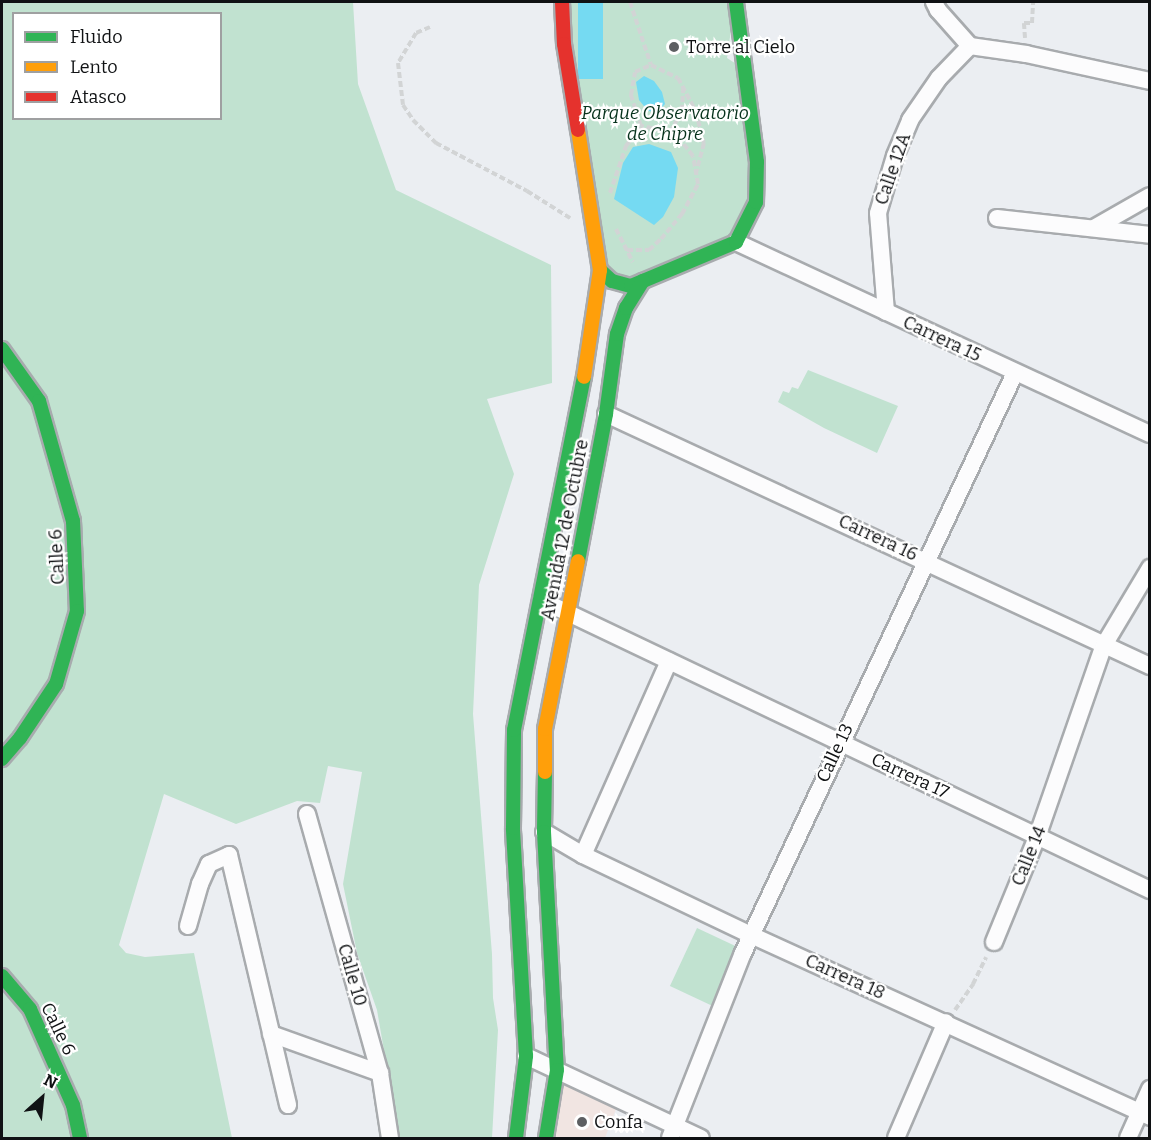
<!DOCTYPE html>
<style>
body{margin:0}
#map{position:relative;width:1151px;height:1140px;overflow:hidden;background:#ebeef2;font-family:Bitter,serif}
div>[style]{position:absolute}
.education>*{inset:0;background:#f1e5e2}
.green>*{inset:0;background:#c1e2d0;transform-origin:0 0}
.water>*{inset:0;background:#75daf2;transform-origin:0 0}
.path>*{height:4px;margin-top:-2px;transform-origin:0;background:repeating-linear-gradient(90deg,#d2d4d5 0 6px,transparent 0 9px)}
.roads{filter:drop-shadow(2px 0 #a8abae) drop-shadow(-2px 0 #a8abae) drop-shadow(0 2px #a8abae) drop-shadow(0 -2px #a8abae)}
.street>*{height:16px;margin:-8px;padding:0 8px;transform-origin:8px;border-radius:8px;background:#fcfcfd}
.fast>*{height:14px;margin:-7px;padding:0 7px;transform-origin:7px;border-radius:7px;background:#30b455}
.slow>*{height:14px;margin:-7px;padding:0 7px;transform-origin:7px;border-radius:7px;background:#ff9f0a}
.jam>*{height:14px;margin:-7px;padding:0 7px;transform-origin:7px;border-radius:7px;background:#e5322d}
.dots>*{width:16px;height:16px;translate:-50% -50%;box-sizing:border-box;border:3px solid #fff;border-radius:50%}
span{translate:-50% -50%;white-space:nowrap;text-align:center;line-height:1.15;-webkit-text-stroke:4.5px #fff;paint-order:stroke}
.poi-label{font-size:18px;color:#101214}
.left{translate:0 -50%;text-align:left}
.park-label{font-size:18px;color:#06321c;font-style:italic}
.street-label{font-size:18px;color:#101214}
.frame{position:absolute;inset:0;border:3px solid #101214;pointer-events:none}
.legend{position:absolute;left:12px;top:12px;width:210px;height:108px;box-sizing:border-box;background:#fff;border:2px solid #9fa0a1;margin:0;padding:8px 10px;list-style:none;font-size:18px;color:#101214}
.legend li{display:flex;align-items:center;gap:12px;height:30px}
.legend b{width:30px;border:2px solid #9fa0a1}
.north{position:absolute;left:12px;top:1068px;width:60px;height:60px;-webkit-text-stroke:4px #fff;paint-order:stroke;rotate:27deg;font-size:16px;font-weight:700;line-height:24px;text-align:center;color:#101214}
.north::after{content:'';display:block;margin:auto;width:21px;height:27px;background:#101214;clip-path:polygon(50% 0,100% 100%,50% 72%,0 100%)}
</style>
<div id="map">
<div class="education">
<div style="clip-path:polygon(558px 1082px,616px 1109px,605px 1138px,559px 1138px,551px 1135px)"></div>
</div>
<div class="green">
<div style="clip-path:polygon(evenodd,2px 2px,353px 2px,358px 84px,396px 190px,551px 265px,552px 383px,487px 399px,514px 474px,479px 585px,473px 714px,492px 954px,493px 998px,498px 1030px,492px 1138px,399px 1138px,377px 1010px,357px 953px,343px 884px,362px 772px,328px 766px,320px 803px,297px 801px,236px 824px,164px 794px,119px 945px,126px 953px,145px 957px,194px 953px,232px 1138px,2px 1138px,2px 2px,14px 14px,220px 14px,220px 118px,14px 118px,14px 14px)"></div>
<div style="clip-path:polygon(562px 2px,735px 2px,727px 58px,744px 69px,757px 162px,736px 242px,643px 281px,600px 270px)"></div>
<div style="clip-path:polygon(808px 370px,898px 406px,877px 453px,824px 428px,778px 402px,783px 391px,789px 393px,792px 387px,798px 389px)"></div>
<div style="left:697px;top:928px;width:50px;height:64px;rotate:25deg"></div>
</div>
<div class="water">
<div style="left:578px;top:2px;width:25px;height:77px"></div>
<div style="clip-path:polygon(644px 76px,654px 81px,662px 92px,665px 104px,658px 112px,648px 111px,639px 100px,636px 82px)"></div>
<div style="clip-path:polygon(649px 144px,671px 152px,678px 168px,674px 197px,663px 217px,654px 225px,614px 199px,623px 163px,633px 147px)"></div>
</div>
<div class="path">
<div style="left:630px;top:2px;width:66px;rotate:71.6deg"></div>
<div style="left:430px;top:27px;width:15px;rotate:157deg"></div>
<div style="left:416px;top:33px;width:35px;rotate:121deg"></div>
<div style="left:398px;top:63px;width:42px;rotate:83.2deg"></div>
<div style="left:403px;top:105px;width:18px;rotate:56deg"></div>
<div style="left:413px;top:120px;width:33px;rotate:45deg"></div>
<div style="left:436px;top:143px;width:103px;rotate:27.8deg"></div>
<div style="left:527px;top:191px;width:51px;rotate:32.1deg"></div>
<div style="left:1025px;top:38px;width:15px;rotate:-94deg"></div>
<div style="left:1024px;top:23px;width:8px"></div>
<div style="left:1032px;top:23px;width:21px;rotate:-87deg"></div>
<div style="left:641px;top:126px;width:33px;rotate:-108deg"></div>
<div style="left:631px;top:95px;width:23px;rotate:-80deg"></div>
<div style="left:635px;top:72px;width:17px;rotate:-24deg"></div>
<div style="left:651px;top:65px;width:30px;rotate:26deg"></div>
<div style="left:678px;top:78px;width:38px;rotate:62deg"></div>
<div style="left:696px;top:112px;width:32px;rotate:76deg"></div>
<div style="left:704px;top:143px;width:30px;rotate:105deg"></div>
<div style="left:670px;top:132px;width:24px;rotate:-60deg"></div>
<div style="left:682px;top:111px;width:22px;rotate:-87deg"></div>
<div style="left:610px;top:193px;width:50px;rotate:-71.2deg"></div>
<div style="left:626px;top:146px;width:25px;rotate:-53deg"></div>
<div style="left:616px;top:229px;width:37px;rotate:63deg"></div>
<div style="left:627px;top:250px;width:22px"></div>
<div style="left:649px;top:250px;width:16px;rotate:-43deg"></div>
<div style="left:661px;top:239px;width:33px;rotate:-50deg"></div>
<div style="left:682px;top:214px;width:34px;rotate:-62deg"></div>
<div style="left:698px;top:184px;width:28px;rotate:-100deg"></div>
<div style="left:693px;top:156px;width:23px;rotate:-128deg"></div>
<div style="left:679px;top:138px;width:11px;rotate:-146deg"></div>
<div style="left:670px;top:132px;width:30px;rotate:-168deg"></div>
<div style="left:955px;top:1010px;width:32px;rotate:-55deg"></div>
<div style="left:973px;top:984px;width:30px;rotate:-64deg"></div>
</div>
<div class="roads">
<div class="street">
<div style="left:934px;top:2px;width:9px;rotate:63deg"></div>
<div style="left:938px;top:10px;width:48px;rotate:48.4deg"></div>
<div style="left:970px;top:46px;width:57px;rotate:8.1deg"></div>
<div style="left:1026px;top:54px;width:127px;rotate:12.3deg"></div>
<div style="left:997px;top:218px;width:154px;rotate:6.3deg"></div>
<div style="left:1094px;top:228px;width:64px;rotate:-29.7deg"></div>
<div style="left:736px;top:242px;width:456px;rotate:24.9deg"></div>
<div style="left:886px;top:312px;width:99px;rotate:-94.6deg"></div>
<div style="left:878px;top:213px;width:59px;rotate:-73.4deg"></div>
<div style="left:895px;top:156px;width:39px;rotate:-67deg"></div>
<div style="left:910px;top:120px;width:51px;rotate:-55.4deg"></div>
<div style="left:939px;top:78px;width:45px;rotate:-45.9deg"></div>
<div style="left:606px;top:414px;width:600px;rotate:24.86deg"></div>
<div style="left:541px;top:600px;width:675px;rotate:25.46deg"></div>
<div style="left:307px;top:814px;width:269px;rotate:74.3deg"></div>
<div style="left:380px;top:1073px;width:66px;rotate:81.3deg"></div>
<div style="left:544px;top:832px;width:45px;rotate:30.5deg"></div>
<div style="left:583px;top:855px;width:186px;rotate:25.5deg"></div>
<div style="left:751px;top:935px;width:439px;rotate:24.5deg"></div>
<div style="left:583px;top:855px;width:212px;rotate:-66.1deg"></div>
<div style="left:188px;top:926px;width:44px;rotate:-74.1deg"></div>
<div style="left:200px;top:884px;width:22px;rotate:-66deg"></div>
<div style="left:209px;top:864px;width:22px;rotate:-24deg"></div>
<div style="left:229px;top:855px;width:257px;rotate:76.7deg"></div>
<div style="left:994px;top:942px;width:113px;rotate:-67.7deg"></div>
<div style="left:1037px;top:837px;width:203px;rotate:-70.8deg"></div>
<div style="left:1104px;top:645px;width:90px;rotate:-59.1deg"></div>
<div style="left:271px;top:1034px;width:116px;rotate:19.7deg"></div>
<div style="left:526px;top:1056px;width:193px;rotate:25.1deg"></div>
<div style="left:670px;top:1138px;width:199px;rotate:-68.5deg"></div>
<div style="left:743px;top:953px;width:641px;rotate:-64.88deg"></div>
<div style="left:896px;top:1138px;width:126px;rotate:-66.7deg"></div>
<div style="left:1128px;top:1138px;width:54px;rotate:-65.8deg"></div>
</div>
<div class="fast">
<div style="left:600px;top:270px;width:16px;rotate:43deg"></div>
<div style="left:612px;top:281px;width:20px;rotate:15deg"></div>
<div style="left:631px;top:286px;width:114px;rotate:-22.7deg"></div>
<div style="left:736px;top:242px;width:45px;rotate:-63.4deg"></div>
<div style="left:756px;top:202px;width:40px;rotate:-88.6deg"></div>
<div style="left:757px;top:162px;width:161px;rotate:-97.5deg"></div>
<div style="left:2px;top:349px;width:64px;rotate:54.6deg"></div>
<div style="left:39px;top:401px;width:125px;rotate:74.2deg"></div>
<div style="left:73px;top:521px;width:90px;rotate:87.5deg"></div>
<div style="left:77px;top:611px;width:76px;rotate:106deg"></div>
<div style="left:56px;top:684px;width:65px;rotate:123.7deg"></div>
<div style="left:20px;top:738px;width:28px;rotate:131deg"></div>
<div style="left:578px;top:561px;width:150px;rotate:-79.2deg"></div>
<div style="left:606px;top:414px;width:81px;rotate:-82.2deg"></div>
<div style="left:617px;top:334px;width:28px;rotate:-71deg"></div>
<div style="left:626px;top:308px;width:32px;rotate:-58deg"></div>
<div style="left:545px;top:772px;width:60px;rotate:91deg"></div>
<div style="left:544px;top:832px;width:238px;rotate:86.9deg"></div>
<div style="left:557px;top:1070px;width:69px;rotate:99.2deg"></div>
<div style="left:2px;top:976px;width:43px;rotate:49.7deg"></div>
<div style="left:30px;top:1009px;width:105px;rotate:65.9deg"></div>
<div style="left:73px;top:1105px;width:34px;rotate:78deg"></div>
<div style="left:516px;top:1138px;width:83px;rotate:-83deg"></div>
<div style="left:526px;top:1056px;width:228px;rotate:-93.3deg"></div>
<div style="left:513px;top:828px;width:98px;rotate:-89.4deg"></div>
<div style="left:514px;top:730px;width:360px;rotate:-78.8deg"></div>
</div>
<div class="slow">
<div style="left:578px;top:130px;width:142px;rotate:81.1deg"></div>
<div style="left:600px;top:270px;width:108px;rotate:98.5deg"></div>
<div style="left:545px;top:772px;width:43px;rotate:-90deg"></div>
<div style="left:545px;top:729px;width:171px;rotate:-78.9deg"></div>
</div>
<div class="jam">
<div style="left:562px;top:2px;width:42px;rotate:87.3deg"></div>
<div style="left:564px;top:44px;width:87px;rotate:80.8deg"></div>
</div>
</div>
<div class="dots">
<div style="left:674px;top:47px;background:#5d5f62"></div>
<div style="left:582px;top:1122px;background:#5d5f62"></div>
</div>
<div class="poi-label">
<span class="left" style="left:686px;top:47px">Torre al Cielo</span>
<span class="left" style="left:594px;top:1122px">Confa</span>
</div>
<div class="park-label">
<span style="left:665px;top:124px">Parque Observatorio<br>de Chipre</span>
</div>
<div class="street-label">
<span style="left:893px;top:169px;rotate:-71deg">Calle 12A</span>
<span style="left:942px;top:339px;rotate:25deg">Carrera 15</span>
<span style="left:565px;top:530px;rotate:-79deg">Avenida 12 de Octubre</span>
<span style="left:878px;top:538px;rotate:25deg">Carrera 16</span>
<span style="left:57px;top:557px;rotate:-93deg">Calle 6</span>
<span style="left:835px;top:753px;rotate:-65deg">Calle 13</span>
<span style="left:910px;top:776px;rotate:25deg">Carrera 17</span>
<span style="left:1029px;top:856px;rotate:-68deg">Calle 14</span>
<span style="left:352px;top:975px;rotate:74deg">Calle 10</span>
<span style="left:845px;top:977px;rotate:24deg">Carrera 18</span>
<span style="left:58px;top:1029px;rotate:64deg">Calle 6</span>
</div>
<div class="frame"></div>
<ul class="legend">
<li><b style="height:8px;background:#30b455"></b>Fluido</li>
<li><b style="height:8px;background:#ff9f0a"></b>Lento</li>
<li><b style="height:8px;background:#e5322d"></b>Atasco</li>
</ul>
<div class="north">N</div>
</div>
